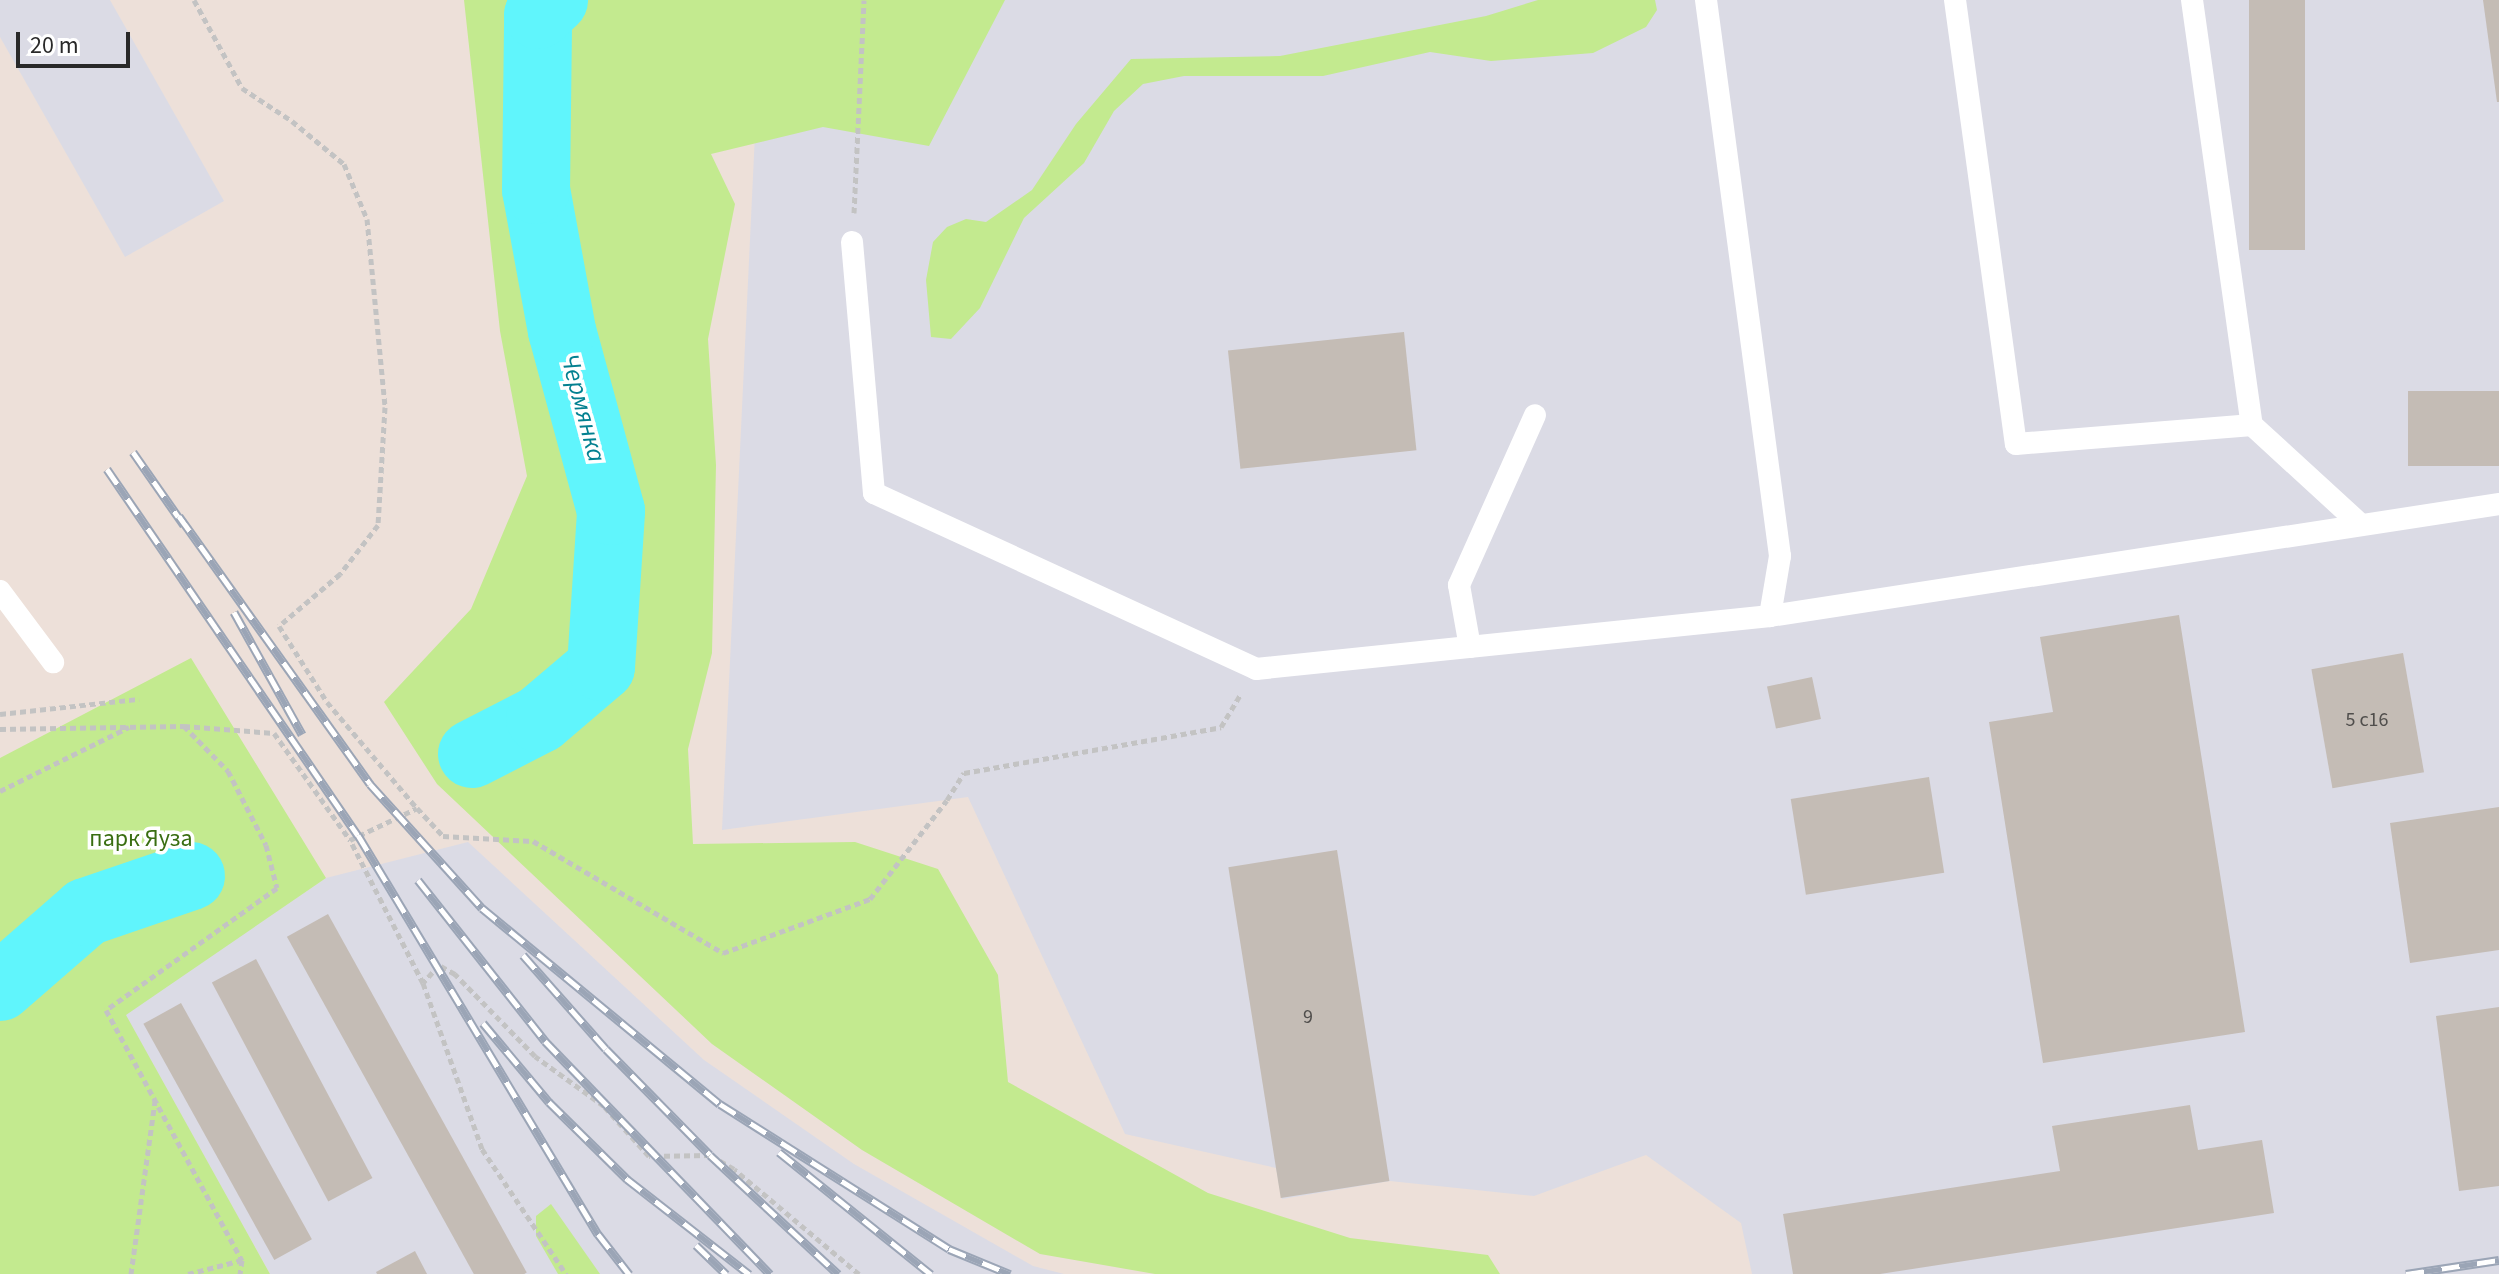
<!DOCTYPE html>
<meta charset="utf-8">
<style>
body{margin:0}
#map{position:relative;width:2499px;height:1274px;overflow:hidden;background:#ede0d9;font-family:"Source Sans 3",sans-serif}
div>[style]{position:absolute}
.industrial>*{inset:0;background:#dbdbe5}
.green>*{inset:0;background:#c3ea8f}
.stream>*{height:11px;margin:-5.5px;padding:0 5.5px;transform-origin:5.5px;border-radius:5.5px;background:#60f5fc}
.river>*{height:68px;margin:-34px;padding:0 34px;transform-origin:34px;border-radius:34px;background:#60f5fc}
.building>*{inset:0;background:#c4bcb5;transform-origin:0 0}
.path>*{height:5px;margin-top:-2.5px;transform-origin:0;background:repeating-linear-gradient(90deg,#c3c3c3 0 6px,transparent 0 10px)}
.service>*{height:22px;margin:-11px;padding:0 11px;transform-origin:11px;border-radius:11px;background:#fff}
.rail>*{height:9px;margin-top:-4.5px;transform-origin:0;background:repeating-linear-gradient(90deg,#fff 0 18px,#9ba5b6 0 36px);box-sizing:border-box;border-block:2px solid #9ba5b6}
span{translate:-50% -50%;white-space:nowrap;text-align:center;line-height:1.15;-webkit-text-stroke:7px #fff;paint-order:stroke}
.number-label{font-size:20px;color:#504e4c}
.number-label span{-webkit-text-stroke-width:0}
.park-label{font-size:24px;color:#3a6e12}
.water-label{font-size:26px;color:#038090;font-style:italic}
.scale{position:absolute;left:16px;top:32px;width:114px;height:36px;box-sizing:border-box;border:4px solid #292929;border-top:0;padding-left:10px;font-size:24px;line-height:28px;white-space:nowrap;color:#292929;-webkit-text-stroke:6px #fff;paint-order:stroke}
</style>
<div id="map">
<div class="industrial">
<div style="clip-path:polygon(0 0,110px 0,224px 201px,125px 257px,0 37px)"></div>
<div style="clip-path:polygon(860px 0,2499px 0,2499px 1274px,1752px 1274px,1741px 1223px,1646px 1155px,1534px 1196px,1390px 1181px,1282px 1199px,1276px 1168px,1125px 1134px,968px 797px,722px 830px,755px 134px)"></div>
<div style="clip-path:polygon(468px 842px,704px 1060px,854px 1164px,1033px 1266px,1064px 1274px,270px 1274px,125px 1014px,326px 878px)"></div>
</div>
<div class="green">
<div style="clip-path:polygon(464px 0,1005px 0,929px 146px,823px 127px,711px 154px,735px 204px,708px 339px,716px 465px,712px 653px,688px 749px,693px 844px,855px 842px,938px 869px,998px 975px,1008px 1082px,1208px 1193px,1350px 1238px,1488px 1255px,1500px 1274px,1155px 1274px,1040px 1254px,862px 1150px,712px 1044px,437px 784px,384px 702px,471px 609px,527px 476px,500px 331px)"></div>
<div style="clip-path:polygon(1538px 0,1655px 0,1657px 10px,1646px 27px,1593px 53px,1491px 61px,1430px 52px,1323px 76px,1184px 76px,1143px 84px,1114px 111px,1084px 163px,1024px 218px,980px 308px,951px 339px,931px 337px,926px 280px,933px 242px,947px 227px,966px 219px,986px 222px,1032px 190px,1076px 124px,1131px 59px,1280px 56px,1486px 16px)"></div>
<div style="clip-path:polygon(191px 658px,326px 878px,126px 1015px,270px 1274px,0 1274px,0 758px)"></div>
<div style="clip-path:polygon(551px 1204px,600px 1274px,558px 1274px,536px 1236px,536px 1216px)"></div>
</div>
<div class="stream">
<div style="left:519px;top:0;width:24px;rotate:38deg"></div>
</div>
<div class="river">
<div style="left:472px;top:754px;width:76px;rotate:-27.2deg"></div>
<div style="left:540px;top:719px;width:80px;rotate:-40.4deg"></div>
<div style="left:601px;top:667px;width:156px;rotate:-86.3deg"></div>
<div style="left:611px;top:511px;width:187px;rotate:-105.2deg"></div>
<div style="left:562px;top:331px;width:143px;rotate:-100.4deg"></div>
<div style="left:536px;top:190px;width:175px;rotate:-89.3deg"></div>
<div style="left:538px;top:15px;width:22px;rotate:-43deg"></div>
<div style="left:0;top:987px;width:114px;rotate:-41.1deg"></div>
<div style="left:86px;top:912px;width:111px;rotate:-18.9deg"></div>
</div>
<div class="building">
<div style="left:2249px;top:0;width:56px;height:250px"></div>
<div style="clip-path:polygon(2483px 0,2499px 0,2499px 102px,2497px 102px)"></div>
<div style="left:1404px;top:332px;width:119px;height:177px;rotate:84deg"></div>
<div style="left:2499px;top:391px;width:75px;height:91px;rotate:90deg"></div>
<div style="clip-path:polygon(2179px 615px,2245px 1032px,2043px 1063px,1989px 722px,2053px 712px,2040px 637px)"></div>
<div style="left:2403px;top:653px;width:121px;height:93px;rotate:80deg"></div>
<div style="left:1812px;top:677px;width:43px;height:46px;rotate:78deg"></div>
<div style="left:1929px;top:777px;width:97px;height:140px;rotate:81deg"></div>
<div style="clip-path:polygon(2499px 807px,2499px 950px,2410px 963px,2390px 823px)"></div>
<div style="left:1337px;top:850px;width:335px;height:110px;rotate:81deg"></div>
<div style="left:328px;top:914px;width:410px;height:47px;rotate:61deg"></div>
<div style="left:256px;top:959px;width:248px;height:50px;rotate:62deg"></div>
<div style="left:181px;top:1003px;width:270px;height:43px;rotate:61deg"></div>
<div style="clip-path:polygon(2499px 1007px,2499px 1186px,2459px 1191px,2436px 1016px)"></div>
<div style="clip-path:polygon(2190px 1105px,2198px 1150px,2262px 1140px,2274px 1213px,1880px 1274px,1793px 1274px,1783px 1214px,2060px 1171px,2052px 1126px)"></div>
<div style="clip-path:polygon(415px 1251px,427px 1274px,377px 1274px,376px 1272px)"></div>
</div>
<div class="path">
<div style="left:194px;top:0;width:100px;rotate:61.4deg"></div>
<div style="left:242px;top:88px;width:60px;rotate:33.4deg"></div>
<div style="left:292px;top:121px;width:67px;rotate:39.6deg"></div>
<div style="left:344px;top:164px;width:60px;rotate:67.3deg"></div>
<div style="left:367px;top:219px;width:189px;rotate:84.5deg"></div>
<div style="left:385px;top:407px;width:118px;rotate:93.4deg"></div>
<div style="left:378px;top:525px;width:62px;rotate:127.8deg"></div>
<div style="left:340px;top:574px;width:80px;rotate:139.6deg"></div>
<div style="left:279px;top:626px;width:90px;rotate:57.7deg"></div>
<div style="left:327px;top:702px;width:139px;rotate:49.7deg"></div>
<div style="left:854px;top:213px;width:213px;rotate:-87.3deg"></div>
<div style="left:0;top:714px;width:140px;rotate:-6.2deg"></div>
<div style="left:184px;top:726px;width:90px;rotate:4.4deg"></div>
<div style="left:274px;top:733px;width:131px;rotate:54.6deg"></div>
<div style="left:0;top:729px;width:184px;rotate:-0.9deg"></div>
<div style="left:184px;top:726px;width:63px;rotate:45.6deg"></div>
<div style="left:228px;top:771px;width:83px;rotate:62.8deg"></div>
<div style="left:266px;top:845px;width:44px;rotate:75.7deg"></div>
<div style="left:277px;top:888px;width:210px;rotate:144.5deg"></div>
<div style="left:106px;top:1010px;width:285px;rotate:61.5deg"></div>
<div style="left:242px;top:1260px;width:14px;rotate:98deg"></div>
<div style="left:0;top:791px;width:144px;rotate:-26.4deg"></div>
<div style="left:423px;top:983px;width:176px;rotate:70.4deg"></div>
<div style="left:482px;top:1149px;width:151px;rotate:56.1deg"></div>
<div style="left:131px;top:1274px;width:175px;rotate:-82.1deg"></div>
<div style="left:188px;top:1274px;width:56px;rotate:-14.5deg"></div>
<div style="left:859px;top:1274px;width:163px;rotate:-140deg"></div>
<div style="left:734px;top:1169px;width:28px;rotate:-150deg"></div>
<div style="left:710px;top:1155px;width:61px;rotate:179.1deg"></div>
<div style="left:649px;top:1156px;width:67px;rotate:-132deg"></div>
<div style="left:604px;top:1106px;width:85px;rotate:-144.1deg"></div>
<div style="left:535px;top:1056px;width:115px;rotate:-134.3deg"></div>
<div style="left:455px;top:974px;width:18px;rotate:-151deg"></div>
<div style="left:439px;top:965px;width:24px;rotate:132deg"></div>
<div style="left:423px;top:983px;width:161px;rotate:-117deg"></div>
<div style="left:350px;top:840px;width:74px;rotate:-25.5deg"></div>
<div style="left:417px;top:808px;width:38px;rotate:47deg"></div>
<div style="left:443px;top:836px;width:90px;rotate:3.2deg"></div>
<div style="left:533px;top:841px;width:221px;rotate:30.5deg"></div>
<div style="left:723px;top:953px;width:157px;rotate:-20.2deg"></div>
<div style="left:870px;top:899px;width:125px;rotate:-52.1deg"></div>
<div style="left:947px;top:800px;width:32px;rotate:-58deg"></div>
<div style="left:964px;top:773px;width:261px;rotate:-10.1deg"></div>
<div style="left:1221px;top:727px;width:39px;rotate:-59deg"></div>
</div>
<div class="service">
<div style="left:1706px;top:0;width:561px;rotate:82.42deg"></div>
<div style="left:1780px;top:556px;width:61px;rotate:99.5deg"></div>
<div style="left:1955px;top:0;width:448px;rotate:82.2deg"></div>
<div style="left:2016px;top:444px;width:237px;rotate:-4.6deg"></div>
<div style="left:2192px;top:0;width:429px;rotate:82deg"></div>
<div style="left:2252px;top:425px;width:147px;rotate:42.5deg"></div>
<div style="left:852px;top:242px;width:252px;rotate:85deg"></div>
<div style="left:874px;top:493px;width:421px;rotate:24.7deg"></div>
<div style="left:1256px;top:669px;width:517px;rotate:-5.89deg"></div>
<div style="left:1770px;top:616px;width:738px;rotate:-8.73deg"></div>
<div style="left:0;top:591px;width:89px;rotate:53.3deg"></div>
<div style="left:1470px;top:647px;width:63px;rotate:-100.1deg"></div>
<div style="left:1459px;top:585px;width:186px;rotate:-65.9deg"></div>
</div>
<div class="rail">
<div style="left:133px;top:452px;width:89px;rotate:55.1deg"></div>
<div style="left:107px;top:469px;width:444px;rotate:55.6deg"></div>
<div style="left:358px;top:835px;width:466px;rotate:59deg"></div>
<div style="left:598px;top:1234px;width:51px;rotate:52.2deg"></div>
<div style="left:179px;top:516px;width:329px;rotate:54.5deg"></div>
<div style="left:370px;top:784px;width:167px;rotate:47.9deg"></div>
<div style="left:482px;top:908px;width:308px;rotate:39.5deg"></div>
<div style="left:720px;top:1104px;width:271px;rotate:32.3deg"></div>
<div style="left:949px;top:1249px;width:66px;rotate:22.3deg"></div>
<div style="left:234px;top:612px;width:140px;rotate:60.9deg"></div>
<div style="left:418px;top:880px;width:205px;rotate:51.7deg"></div>
<div style="left:545px;top:1041px;width:324px;rotate:46deg"></div>
<div style="left:523px;top:955px;width:125px;rotate:48.6deg"></div>
<div style="left:606px;top:1049px;width:148px;rotate:45.5deg"></div>
<div style="left:710px;top:1155px;width:175px;rotate:42.9deg"></div>
<div style="left:483px;top:1023px;width:103px;rotate:50.1deg"></div>
<div style="left:549px;top:1102px;width:110px;rotate:44.6deg"></div>
<div style="left:627px;top:1179px;width:155px;rotate:37.9deg"></div>
<div style="left:779px;top:1152px;width:195px;rotate:38.8deg"></div>
<div style="left:696px;top:1245px;width:42px;rotate:44deg"></div>
<div style="left:2406px;top:1274px;width:94px;rotate:-8.6deg"></div>
</div>
<div class="number-label">
<span style="left:2367px;top:720px">5 с16</span>
<span style="left:1308px;top:1017px">9</span>
</div>
<div class="park-label">
<span style="left:141px;top:839px">парк Яуза</span>
</div>
<div class="water-label">
<span style="left:583px;top:408px;rotate:75deg">Чермянка</span>
</div>
<div class="scale">20 m</div>
</div>
